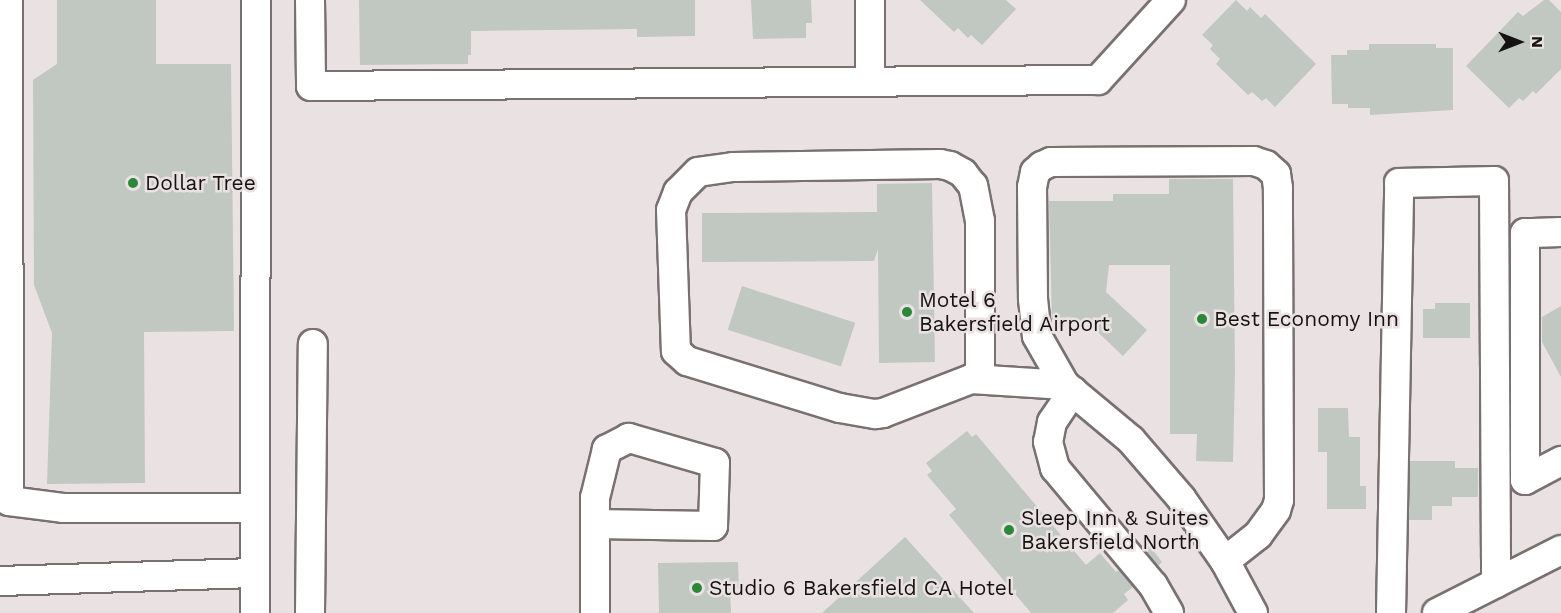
<!DOCTYPE html>
<style>
body{margin:0}
#map{position:relative;width:1561px;height:613px;overflow:hidden;background:#eae1e3;font-family:"Work Sans",sans-serif}
div>[style]{position:absolute}
.building>*{inset:0;background:#c1c7c1;transform-origin:0 0}
.roads{filter:drop-shadow(2px 0 #797072) drop-shadow(-2px 0 #797072) drop-shadow(0 2px #797072) drop-shadow(0 -2px #797072)}
.minor>*{height:28px;margin:-14px;padding:0 14px;transform-origin:14px;border-radius:14px;background:#fff}
.dots>*{width:16px;height:16px;translate:-50% -50%;box-sizing:border-box;border:3px solid #eae1e3;border-radius:50%}
span{translate:-50% -50%;white-space:nowrap;text-align:center;line-height:1.15;-webkit-text-stroke:5px #eae1e3;paint-order:stroke}
.poi-label{font-size:21px;color:#151212}
.left{translate:0 -50%;text-align:left}
.north{position:absolute;left:1489px;top:12px;width:60px;height:60px;-webkit-text-stroke:4px #eae1e3;paint-order:stroke;rotate:90deg;font-size:16px;font-weight:700;line-height:24px;text-align:center;color:#151212}
.north::after{content:'';display:block;margin:auto;width:21px;height:27px;background:#151212;clip-path:polygon(50% 0,100% 100%,50% 72%,0 100%)}
</style>
<div id="map">
<div class="building">
<div style="clip-path:polygon(57px 0,156px 0,156px 64px,231px 64px,234px 331px,144px 332px,145px 483px,47px 484px,52px 333px,34px 285px,33px 80px,57px 64px)"></div>
<div style="clip-path:polygon(359px 0,695px 0,695px 36px,637px 37px,637px 29px,471px 31px,471px 55px,468px 55px,468px 64px,360px 65px)"></div>
<div style="clip-path:polygon(751px 0,811px 0,812px 23px,806px 23px,806px 38px,753px 39px)"></div>
<div style="clip-path:polygon(920px 0,1006px 0,1016px 9px,982px 45px,971px 35px,968px 38px,958px 28px,954px 32px)"></div>
<div style="clip-path:polygon(1236px 0,1247px 11px,1250px 7px,1261px 18px,1265px 14px,1316px 64px,1275px 107px,1266px 98px,1262px 101px,1252px 92px,1248px 95px,1216px 64px,1220px 59px,1210px 49px,1213px 45px,1202px 35px)"></div>
<div style="clip-path:polygon(1544px 0,1549px 0,1561px 12px,1561px 69px,1536px 94px,1533px 91px,1523px 101px,1519px 98px,1509px 108px,1466px 66px,1518px 12px,1523px 16px)"></div>
<div style="clip-path:polygon(1369px 44px,1436px 44px,1436px 48px,1453px 48px,1453px 110px,1370px 115px,1370px 108px,1348px 108px,1348px 104px,1332px 104px,1331px 55px,1347px 55px,1347px 50px,1369px 50px)"></div>
<div style="clip-path:polygon(1169px 179px,1233px 179px,1235px 372px,1233px 462px,1196px 461px,1197px 434px,1170px 434px,1170px 265px,1109px 265px,1106px 292px,1147px 330px,1123px 356px,1086px 321px,1052px 320px,1049px 201px,1113px 201px,1113px 194px,1169px 194px)"></div>
<div style="clip-path:polygon(932px 183px,935px 362px,879px 363px,878px 249px,874px 261px,702px 262px,702px 213px,877px 212px,877px 184px)"></div>
<div style="left:742px;top:286px;width:119px;height:46px;rotate:18deg"></div>
<div style="clip-path:polygon(1435px 303px,1470px 303px,1470px 338px,1423px 338px,1423px 309px,1435px 309px)"></div>
<div style="clip-path:polygon(1561px 306px,1561px 377px,1542px 342px,1542px 317px)"></div>
<div style="clip-path:polygon(1318px 408px,1348px 408px,1349px 437px,1360px 437px,1360px 486px,1366px 486px,1366px 509px,1327px 509px,1327px 452px,1318px 452px)"></div>
<div style="clip-path:polygon(967px 431px,972px 437px,976px 434px,1086px 565px,1100px 553px,1116px 572px,1119px 570px,1133px 587px,1124px 594px,1128px 600px,1113px 613px,1031px 613px,949px 515px,956px 509px,927px 475px,932px 471px,926px 463px)"></div>
<div style="clip-path:polygon(1410px 461px,1455px 461px,1455px 468px,1478px 468px,1478px 497px,1452px 497px,1452px 506px,1432px 506px,1432px 520px,1409px 520px)"></div>
<div style="clip-path:polygon(905px 537px,974px 613px,822px 613px)"></div>
<div style="clip-path:polygon(1149px 545px,1162px 562px,1158px 566px,1144px 549px)"></div>
<div style="clip-path:polygon(738px 562px,739px 588px,730px 588px,731px 613px,659px 613px,658px 563px)"></div>
</div>
<div class="roads">
<div class="minor">
<div style="left:8px;top:0;width:501px;rotate:89.89deg"></div>
<div style="left:9px;top:501px;width:54px;rotate:7.4deg"></div>
<div style="left:63px;top:508px;width:192px"></div>
<div style="left:310px;top:0;width:86px;rotate:89.3deg"></div>
<div style="left:311px;top:86px;width:787px;rotate:-0.44deg"></div>
<div style="left:1098px;top:80px;width:108px;rotate:-47.6deg"></div>
<div style="left:870px;top:82px;width:82px;rotate:-90deg"></div>
<div style="left:1561px;top:232px;width:36px;rotate:178deg"></div>
<div style="left:1525px;top:233px;width:247px;rotate:90deg"></div>
<div style="left:1525px;top:480px;width:41px;rotate:-27.8deg"></div>
<div style="left:980px;top:379px;width:158px;rotate:-90deg"></div>
<div style="left:980px;top:221px;width:36px;rotate:-101deg"></div>
<div style="left:973px;top:186px;width:16px;rotate:-128deg"></div>
<div style="left:963px;top:173px;width:15px;rotate:-152deg"></div>
<div style="left:950px;top:166px;width:10px;rotate:-169deg"></div>
<div style="left:940px;top:164px;width:207px;rotate:179.2deg"></div>
<div style="left:733px;top:167px;width:35px;rotate:172deg"></div>
<div style="left:698px;top:172px;width:28px;rotate:135deg"></div>
<div style="left:678px;top:192px;width:19px;rotate:111deg"></div>
<div style="left:671px;top:210px;width:141px;rotate:88deg"></div>
<div style="left:676px;top:351px;width:15px;rotate:42deg"></div>
<div style="left:687px;top:361px;width:160px;rotate:17.1deg"></div>
<div style="left:840px;top:408px;width:36px;rotate:10deg"></div>
<div style="left:875px;top:414px;width:8px;rotate:-7deg"></div>
<div style="left:883px;top:413px;width:94px;rotate:-21.1deg"></div>
<div style="left:971px;top:379px;width:94px;rotate:3.7deg"></div>
<div style="left:1073px;top:391px;width:37px;rotate:124deg"></div>
<div style="left:1052px;top:422px;width:20px;rotate:101deg"></div>
<div style="left:1048px;top:442px;width:27px;rotate:75deg"></div>
<div style="left:1055px;top:468px;width:153px;rotate:50.1deg"></div>
<div style="left:1153px;top:585px;width:32px;rotate:60deg"></div>
<div style="left:595px;top:524px;width:118px;rotate:1deg"></div>
<div style="left:713px;top:526px;width:63px;rotate:-88.2deg"></div>
<div style="left:715px;top:463px;width:90px;rotate:-163.8deg"></div>
<div style="left:629px;top:438px;width:25px;rotate:153deg"></div>
<div style="left:607px;top:449px;width:50px;rotate:103.8deg"></div>
<div style="left:595px;top:498px;width:115px;rotate:90deg"></div>
<div style="left:1225px;top:561px;width:42px;rotate:-38.2deg"></div>
<div style="left:1258px;top:535px;width:31px;rotate:-54deg"></div>
<div style="left:1276px;top:510px;width:10px;rotate:-73deg"></div>
<div style="left:1279px;top:500px;width:312px;rotate:-90.2deg"></div>
<div style="left:1278px;top:188px;width:14px;rotate:-98deg"></div>
<div style="left:1276px;top:174px;width:13px;rotate:-138deg"></div>
<div style="left:1266px;top:165px;width:13px;rotate:-162deg"></div>
<div style="left:1254px;top:161px;width:203px;rotate:179.7deg"></div>
<div style="left:1051px;top:162px;width:10px;rotate:156deg"></div>
<div style="left:1042px;top:166px;width:9px;rotate:139deg"></div>
<div style="left:1035px;top:172px;width:15px;rotate:101deg"></div>
<div style="left:1032px;top:187px;width:112px;rotate:89.5deg"></div>
<div style="left:1033px;top:299px;width:37px;rotate:84deg"></div>
<div style="left:1037px;top:336px;width:56px;rotate:60.3deg"></div>
<div style="left:1065px;top:385px;width:86px;rotate:39.8deg"></div>
<div style="left:1131px;top:440px;width:77px;rotate:49.2deg"></div>
<div style="left:1181px;top:498px;width:77px;rotate:55.1deg"></div>
<div style="left:1225px;top:561px;width:59px;rotate:61.7deg"></div>
<div style="left:0;top:581px;width:255px;rotate:-1.8deg"></div>
<div style="left:255px;top:613px;width:613px;rotate:-89.91deg"></div>
<div style="left:310px;top:613px;width:269px;rotate:-89.4deg"></div>
<div style="left:1391px;top:613px;width:430px;rotate:-88.9deg"></div>
<div style="left:1399px;top:183px;width:95px;rotate:-1.2deg"></div>
<div style="left:1494px;top:181px;width:402px;rotate:89.7deg"></div>
<div style="left:1437px;top:613px;width:139px;rotate:-26.9deg"></div>
</div>
</div>
<div class="dots">
<div style="left:133px;top:183px;background:#2d8738"></div>
<div style="left:907px;top:312px;background:#2d8738"></div>
<div style="left:1202px;top:319px;background:#2d8738"></div>
<div style="left:1009px;top:530px;background:#2d8738"></div>
<div style="left:697px;top:588px;background:#2d8738"></div>
</div>
<div class="poi-label">
<span class="left" style="left:145px;top:183px">Dollar Tree</span>
<span class="left" style="left:919px;top:312px">Motel 6<br>Bakersfield Airport</span>
<span class="left" style="left:1214px;top:319px">Best Economy Inn</span>
<span class="left" style="left:1021px;top:530px">Sleep Inn &amp; Suites<br>Bakersfield North</span>
<span class="left" style="left:709px;top:588px">Studio 6 Bakersfield CA Hotel</span>
</div>
<div class="north">N</div>
</div>
